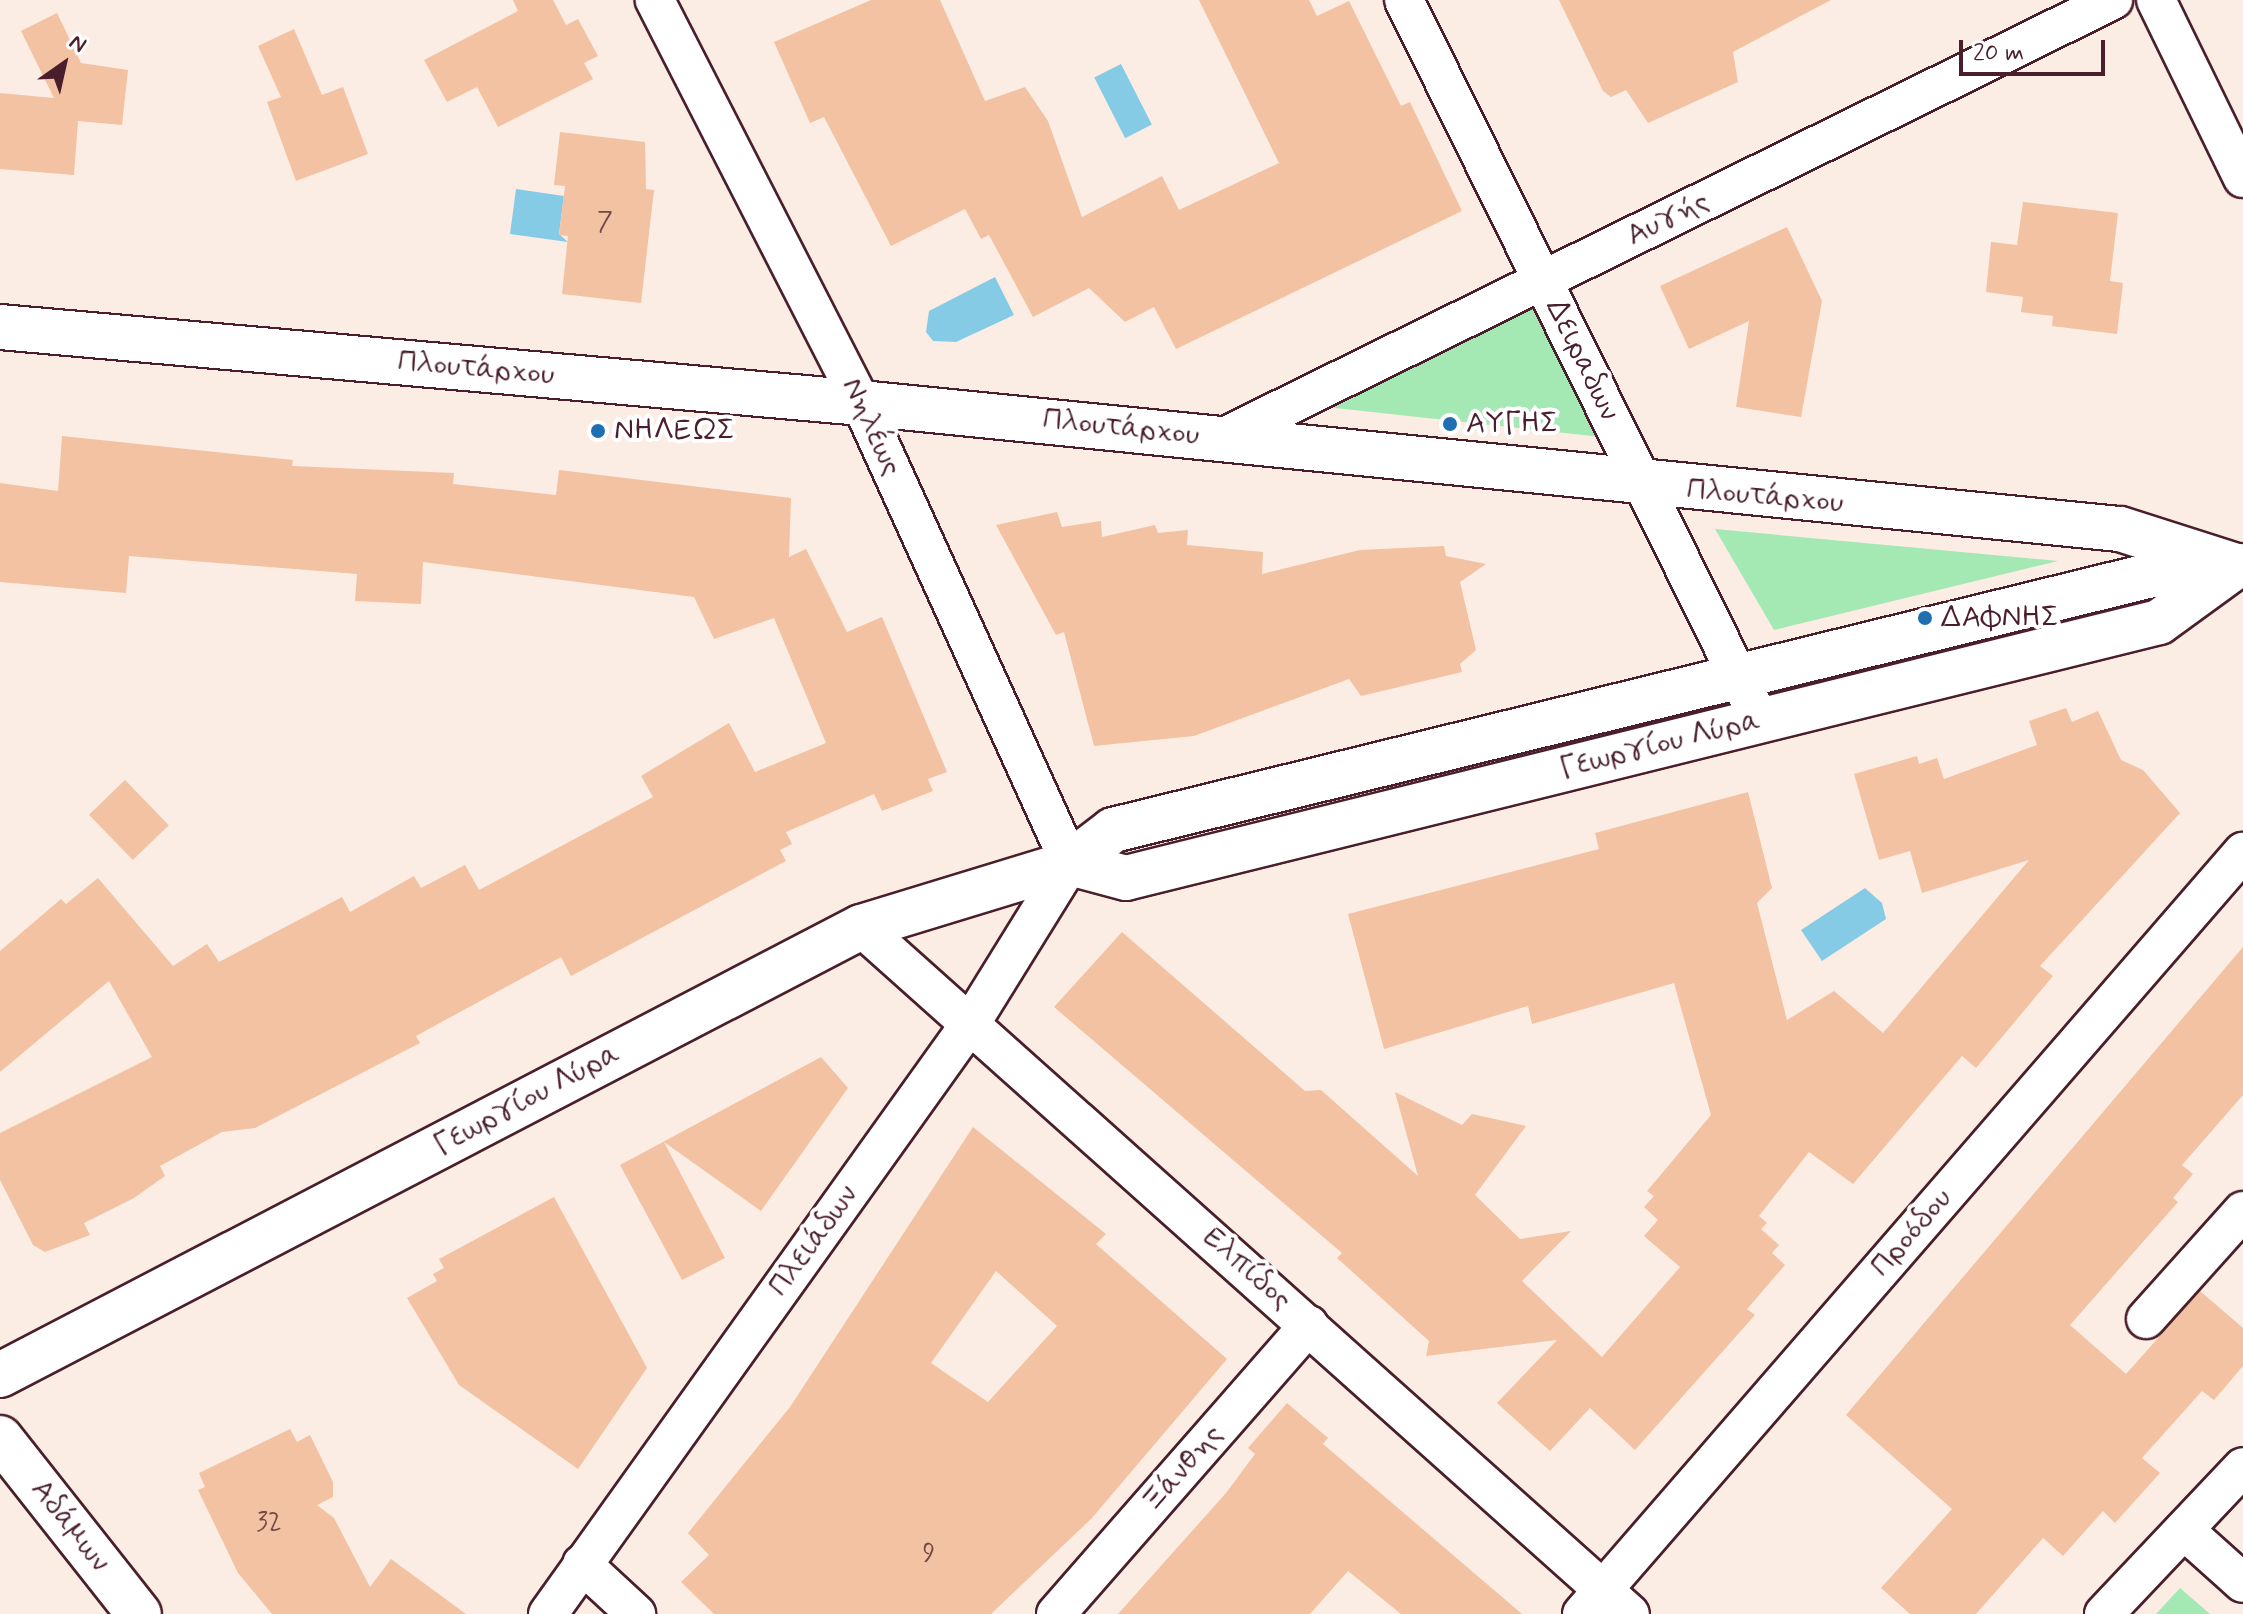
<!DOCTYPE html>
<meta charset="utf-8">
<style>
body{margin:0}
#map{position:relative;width:2243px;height:1614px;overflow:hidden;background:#fbede3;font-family:Mynerve,sans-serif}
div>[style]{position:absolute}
.green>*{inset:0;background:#a4e8b3}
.water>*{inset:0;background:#85cbe6;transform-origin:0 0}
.building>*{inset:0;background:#f3c2a3;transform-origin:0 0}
.roads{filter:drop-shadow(2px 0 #4a1f2b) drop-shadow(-2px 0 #4a1f2b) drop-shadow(0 2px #4a1f2b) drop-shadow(0 -2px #4a1f2b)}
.minor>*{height:38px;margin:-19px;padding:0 19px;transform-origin:19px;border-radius:19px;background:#fff}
.tertiary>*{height:44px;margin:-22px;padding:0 22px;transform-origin:22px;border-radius:22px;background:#fff}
.secondary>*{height:44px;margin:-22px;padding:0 22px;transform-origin:22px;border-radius:22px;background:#fff}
.dots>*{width:22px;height:22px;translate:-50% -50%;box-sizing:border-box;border:4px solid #fff;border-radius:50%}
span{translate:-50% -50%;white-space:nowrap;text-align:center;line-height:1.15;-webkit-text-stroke:8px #fff;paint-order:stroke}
.number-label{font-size:26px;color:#744849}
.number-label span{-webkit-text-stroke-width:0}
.street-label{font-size:30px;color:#4a1f2b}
.poi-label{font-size:30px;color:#4a1f2b}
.left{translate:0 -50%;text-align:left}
.north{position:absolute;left:24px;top:24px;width:80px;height:80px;-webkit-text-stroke:6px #fff;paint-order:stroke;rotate:34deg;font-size:22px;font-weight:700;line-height:32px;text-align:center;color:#4a1f2b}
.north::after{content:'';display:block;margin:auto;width:28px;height:36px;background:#4a1f2b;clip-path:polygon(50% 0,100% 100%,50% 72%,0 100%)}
.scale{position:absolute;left:1959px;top:40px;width:146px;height:36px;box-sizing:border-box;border:4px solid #4a1f2b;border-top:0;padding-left:10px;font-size:24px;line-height:28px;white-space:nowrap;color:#4a1f2b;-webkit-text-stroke:6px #fff;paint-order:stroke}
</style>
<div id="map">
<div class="green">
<div style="clip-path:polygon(1539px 289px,1601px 437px,1326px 407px)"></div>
<div style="clip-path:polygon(1715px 529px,2058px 561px,1774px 630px)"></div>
<div style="clip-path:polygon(2180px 1588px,2210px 1614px,2156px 1614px)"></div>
</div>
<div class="water">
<div style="left:1121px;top:64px;width:68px;height:30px;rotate:63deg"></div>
<div style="clip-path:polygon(516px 189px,564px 196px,559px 234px,568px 242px,510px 234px)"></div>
<div style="clip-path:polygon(995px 277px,1014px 315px,956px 342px,933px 341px,926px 332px,929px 311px)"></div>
<div style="clip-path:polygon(1865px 888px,1882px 903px,1886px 919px,1822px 961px,1801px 930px)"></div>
</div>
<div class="building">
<div style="clip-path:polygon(513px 0,553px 0,566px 25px,578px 19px,598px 56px,584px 63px,593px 79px,498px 127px,477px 87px,447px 102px,424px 60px,518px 11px)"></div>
<div style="clip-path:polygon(871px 0,940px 0,985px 101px,1025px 87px,1048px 121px,1082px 217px,1162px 176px,1179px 210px,1279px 163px,1199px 0,1309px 0,1317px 16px,1349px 1px,1401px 106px,1410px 102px,1462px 211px,1176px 349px,1154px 307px,1125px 322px,1089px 288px,1033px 317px,989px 235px,981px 239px,965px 209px,891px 246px,824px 117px,810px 123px,774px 42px)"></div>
<div style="clip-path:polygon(1559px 0,1831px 0,1733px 52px,1738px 82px,1648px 123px,1626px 90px,1611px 97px,1603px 91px)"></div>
<div style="clip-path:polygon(57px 13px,81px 63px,128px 70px,122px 125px,78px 121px,74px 175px,0 169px,0 93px,54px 98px,21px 31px)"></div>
<div style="clip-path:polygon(294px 29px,322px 95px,343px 87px,368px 154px,296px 181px,267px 102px,281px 97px,258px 46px)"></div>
<div style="clip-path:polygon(560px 132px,645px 142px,646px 189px,654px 190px,641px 303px,562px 294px,568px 236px,559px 235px,565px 186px,554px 185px)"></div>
<div style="clip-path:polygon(2023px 202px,2118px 213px,2110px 281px,2123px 283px,2117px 334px,2052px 326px,2053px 316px,2021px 312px,2023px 297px,1986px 292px,1991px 242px,2017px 245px)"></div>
<div style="clip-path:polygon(1787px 227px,1822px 301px,1801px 417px,1736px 407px,1749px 321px,1689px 349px,1660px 286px)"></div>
<div style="clip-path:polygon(62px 436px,293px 460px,292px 466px,454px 473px,453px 484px,556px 495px,559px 470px,791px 498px,789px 557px,806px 549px,847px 632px,882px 617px,947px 772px,928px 779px,933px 791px,882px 811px,874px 794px,786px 832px,792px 844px,780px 850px,786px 861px,571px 976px,561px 957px,416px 1036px,420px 1043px,255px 1128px,222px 1132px,160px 1166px,165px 1176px,134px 1198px,84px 1223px,90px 1235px,45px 1252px,33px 1245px,0 1180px,0 1133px,152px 1057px,109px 981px,0 1072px,0 951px,61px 899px,66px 904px,98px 878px,173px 966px,207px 944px,219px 962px,342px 897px,350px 912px,414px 876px,421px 888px,465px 865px,479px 890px,653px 797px,641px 776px,729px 723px,755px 772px,826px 743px,774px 618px,714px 639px,694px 597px,423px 562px,421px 604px,355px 601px,357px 574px,129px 556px,126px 593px,0 582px,0 483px,58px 491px)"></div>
<div style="clip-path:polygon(1057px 512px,1062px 527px,1101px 521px,1102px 537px,1155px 525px,1158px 533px,1188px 530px,1187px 545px,1263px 552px,1262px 574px,1360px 550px,1444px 546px,1446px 556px,1486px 564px,1460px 582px,1476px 650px,1460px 664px,1462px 672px,1361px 696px,1349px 679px,1194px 736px,1094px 746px,1064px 632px,1056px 635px,996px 525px)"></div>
<div style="clip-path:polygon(2066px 708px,2072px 722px,2098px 711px,2121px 760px,2143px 770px,2180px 813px,2040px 966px,2053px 976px,1976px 1068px,1962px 1056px,1853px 1184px,1809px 1152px,1759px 1216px,1767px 1223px,1761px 1229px,1779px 1245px,1772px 1253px,1785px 1265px,1747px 1309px,1755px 1315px,1635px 1450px,1590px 1408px,1550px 1451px,1497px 1403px,1557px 1340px,1426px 1356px,1429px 1341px,1337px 1258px,1342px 1253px,1054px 1007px,1122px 932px,1305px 1091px,1321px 1090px,1418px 1176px,1395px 1092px,1462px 1125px,1472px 1114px,1526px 1126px,1475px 1195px,1520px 1239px,1571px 1231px,1522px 1281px,1602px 1357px,1680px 1267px,1644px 1236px,1658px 1220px,1644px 1207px,1654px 1196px,1647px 1191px,1711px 1115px,1674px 983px,1532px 1024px,1528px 1006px,1384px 1049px,1348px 914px,1599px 849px,1595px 833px,1748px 792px,1772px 888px,1757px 903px,1787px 1020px,1834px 991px,1883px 1033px,2029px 860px,1922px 893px,1910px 851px,1879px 860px,1854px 774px,1917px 756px,1919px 764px,1937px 758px,1944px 779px,2037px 745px,2029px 721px)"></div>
<div style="left:125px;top:780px;width:63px;height:50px;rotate:46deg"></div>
<div style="clip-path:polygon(2243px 947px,2243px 1095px,2182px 1165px,2193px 1174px,2173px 1198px,2178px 1202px,2070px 1325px,2126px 1374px,2200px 1291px,2243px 1328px,2243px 1366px,2214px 1400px,2202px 1391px,2142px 1458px,2160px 1473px,2115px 1523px,2103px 1511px,2063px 1556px,2043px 1538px,1976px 1614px,1910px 1614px,1881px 1588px,1952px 1509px,1846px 1415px)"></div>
<div style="clip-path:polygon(821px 1057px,848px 1088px,761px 1211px,664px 1142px,725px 1258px,682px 1280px,620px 1165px)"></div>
<div style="clip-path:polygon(evenodd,973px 1127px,1106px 1234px,1096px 1244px,1227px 1359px,1092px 1518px,991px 1614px,714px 1614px,681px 1582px,709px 1555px,688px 1533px,790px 1407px,973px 1127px,996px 1271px,1057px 1326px,988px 1402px,931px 1363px,996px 1271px)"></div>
<div style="clip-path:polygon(554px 1197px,647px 1368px,578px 1469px,459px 1385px,407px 1298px,437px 1281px,433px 1274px,444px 1268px,439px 1259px)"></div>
<div style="clip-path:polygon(1287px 1403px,1328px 1438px,1323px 1444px,1522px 1614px,1401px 1614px,1348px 1571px,1310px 1614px,1118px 1614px,1226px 1493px,1255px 1454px,1248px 1448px)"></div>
<div style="clip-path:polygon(290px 1429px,297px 1442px,310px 1435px,333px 1482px,333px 1497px,317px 1505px,334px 1518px,370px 1587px,391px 1559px,466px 1614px,272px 1614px,238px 1573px,198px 1490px,205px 1487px,199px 1473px)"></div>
</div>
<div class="roads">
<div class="minor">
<div style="left:1404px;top:0;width:804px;rotate:63.72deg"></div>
<div style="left:2156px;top:0;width:198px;rotate:64deg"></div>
<div style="left:1222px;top:438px;width:993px;rotate:-26.18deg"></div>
<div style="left:861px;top:927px;width:1031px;rotate:41.78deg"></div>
<div style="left:2146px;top:1319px;width:145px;rotate:-48.1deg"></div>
<div style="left:2184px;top:1530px;width:79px;rotate:41.9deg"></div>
<div style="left:582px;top:1564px;width:74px;rotate:42.8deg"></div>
<div style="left:548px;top:1614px;width:729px;rotate:-54.43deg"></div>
<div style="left:972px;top:1021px;width:186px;rotate:-58.2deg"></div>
<div style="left:1070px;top:863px;width:505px;rotate:-114.43deg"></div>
<div style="left:861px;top:403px;width:453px;rotate:-117.1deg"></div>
<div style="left:1056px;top:1614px;width:384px;rotate:-48.8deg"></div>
<div style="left:1582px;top:1614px;width:1009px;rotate:-49.06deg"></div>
<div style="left:2104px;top:1614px;width:202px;rotate:-46.6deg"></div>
</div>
<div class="tertiary">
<div style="left:0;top:327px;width:864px;rotate:5.04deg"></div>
<div style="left:861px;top:403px;width:1265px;rotate:5.72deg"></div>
<div style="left:2120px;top:529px;width:122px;rotate:17.7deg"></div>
<div style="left:0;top:1438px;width:224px;rotate:51.7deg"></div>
</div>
<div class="secondary">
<div style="left:1070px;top:863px;width:58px;rotate:15deg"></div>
<div style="left:1126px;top:878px;width:1064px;rotate:-13.92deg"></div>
<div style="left:2159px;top:622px;width:95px;rotate:-36deg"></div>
<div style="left:0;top:1375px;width:971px;rotate:-27.49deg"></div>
<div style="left:861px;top:927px;width:219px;rotate:-17deg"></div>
<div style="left:1070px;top:863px;width:54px;rotate:-37.5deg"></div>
<div style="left:1113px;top:830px;width:1082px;rotate:-13.79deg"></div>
<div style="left:2164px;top:572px;width:79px;rotate:-4.3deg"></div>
</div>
</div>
<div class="dots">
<div style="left:1450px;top:424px;background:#1f6fb2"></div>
<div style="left:598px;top:431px;background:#1f6fb2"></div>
<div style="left:1925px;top:618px;background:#1f6fb2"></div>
</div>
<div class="number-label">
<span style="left:605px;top:224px">7</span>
<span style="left:269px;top:1524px">32</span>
<span style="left:929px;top:1555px">9</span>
</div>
<div class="street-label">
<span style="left:1668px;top:219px;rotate:-26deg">Αυγής</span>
<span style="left:1582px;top:360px;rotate:64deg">Δειραδων</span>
<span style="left:476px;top:369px;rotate:5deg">Πλουτάρχου</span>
<span style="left:871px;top:427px;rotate:65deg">Νηλέως</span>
<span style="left:1121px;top:428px;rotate:6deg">Πλουτάρχου</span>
<span style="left:1765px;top:497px;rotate:5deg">Πλουτάρχου</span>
<span style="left:1660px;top:745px;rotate:-14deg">Γεωργίου Λύρα</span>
<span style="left:527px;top:1100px;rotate:-28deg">Γεωργίου Λύρα</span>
<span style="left:1912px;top:1233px;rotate:-49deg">Προόδου</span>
<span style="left:814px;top:1241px;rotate:-54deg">Πλειάδων</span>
<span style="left:1247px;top:1269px;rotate:42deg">Ελπίδος</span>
<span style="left:1183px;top:1469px;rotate:-49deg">Ξάνθης</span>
<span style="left:70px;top:1526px;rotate:52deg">Αδάμων</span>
</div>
<div class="poi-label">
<span class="left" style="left:1466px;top:424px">ΑΥΓΗΣ</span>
<span class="left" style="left:614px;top:431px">ΝΗΛΕΩΣ</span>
<span class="left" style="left:1941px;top:618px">ΔΑΦΝΗΣ</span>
</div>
<div class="north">N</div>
<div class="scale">20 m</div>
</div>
